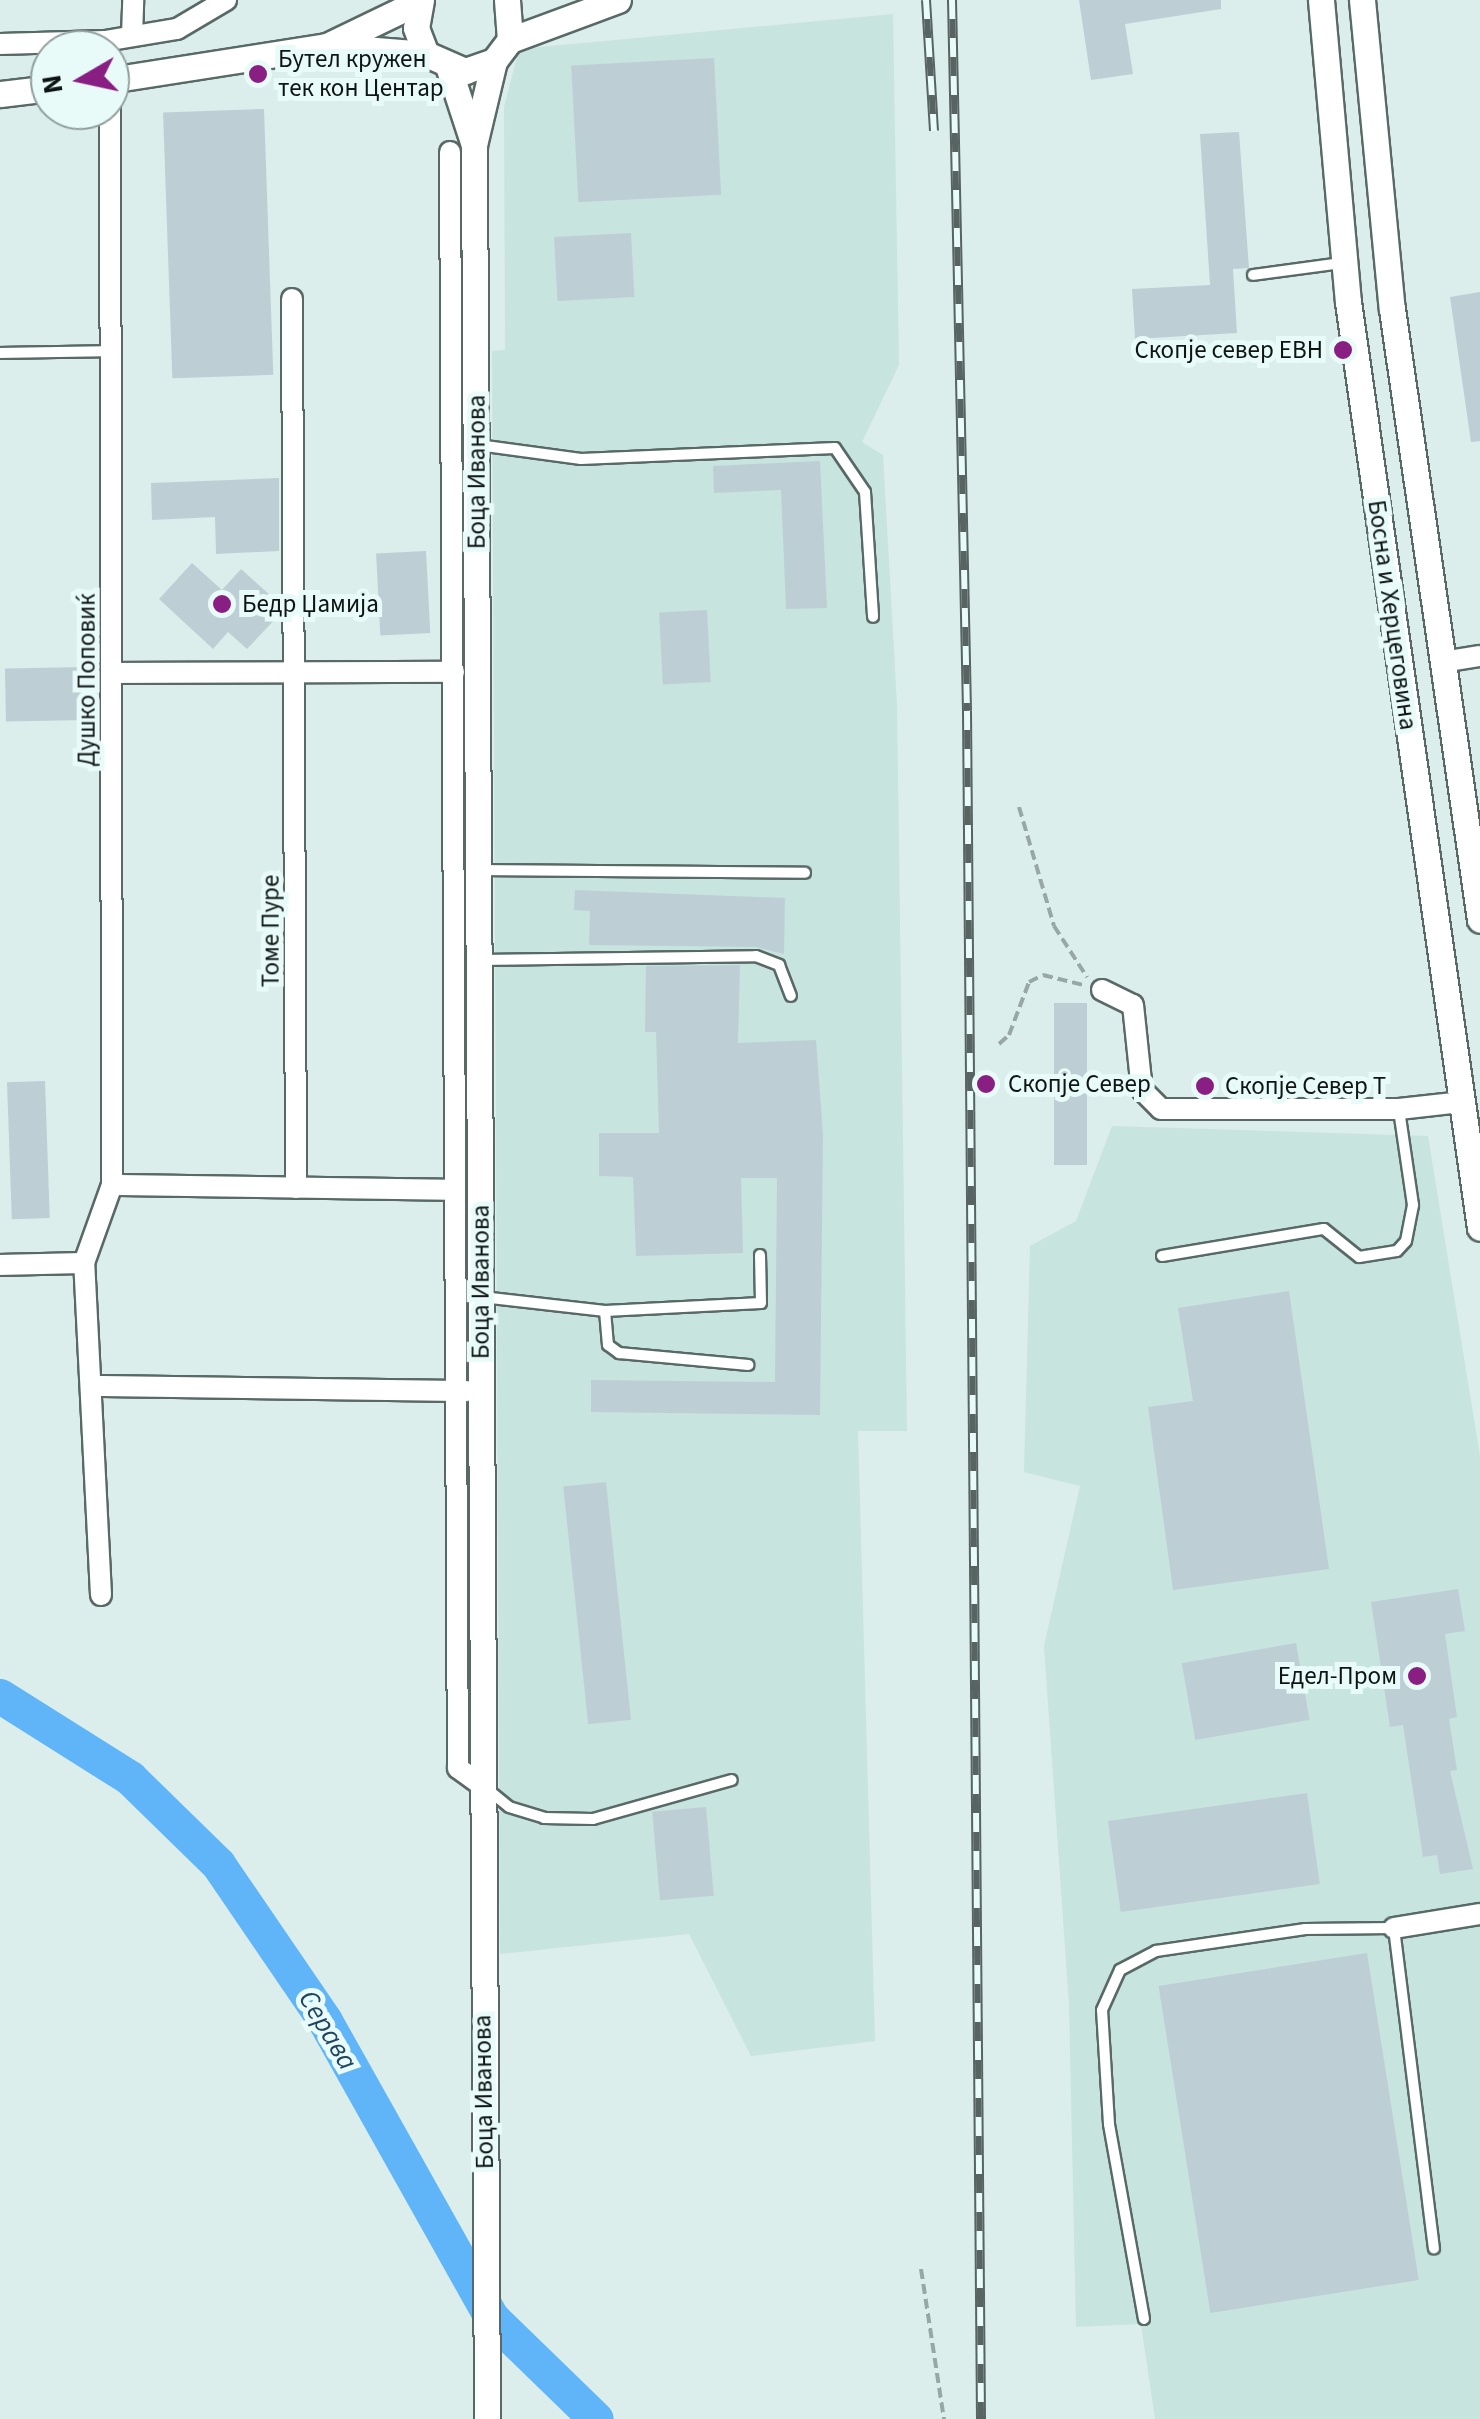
<!DOCTYPE html>
<meta charset="utf-8">
<style>
body{margin:0}
#map{position:relative;width:1480px;height:2419px;overflow:hidden;background:#dbeeeb;font-family:"Source Sans 3",sans-serif}
div>[style]{position:absolute}
.built>*{inset:0;background:#c7e4df}
.river>*{height:35px;margin:-17.5px;padding:0 17.5px;transform-origin:17.5px;border-radius:17.5px;background:#5fb5f7}
.building>*{inset:0;background:#bdcfd4;transform-origin:0 0}
.path>*{height:4px;margin-top:-2px;transform-origin:0;background:repeating-linear-gradient(90deg,#98a7a5 0 10px,transparent 0 15px)}
.roads{filter:drop-shadow(2px 0 #586966) drop-shadow(-2px 0 #586966) drop-shadow(0 2px #586966) drop-shadow(0 -2px #586966)}
.service>*{height:10px;margin:-5px;padding:0 5px;transform-origin:5px;border-radius:5px;background:#fff}
.minor>*{height:20px;margin:-10px;padding:0 10px;transform-origin:10px;border-radius:10px;background:#fff}
.tertiary>*{height:25px;margin:-12.5px;padding:0 12.5px;transform-origin:12.5px;border-radius:12.5px;background:#fff}
.rail>*{height:10px;margin-top:-5px;transform-origin:0;background:repeating-linear-gradient(90deg,#e8fbf8 0 19px,#586462 0 38px);box-sizing:border-box;border-block:2px solid #586462}
.dots>*{width:28px;height:28px;translate:-50% -50%;box-sizing:border-box;border:5px solid #e8fbf8;border-radius:50%}
span{translate:-50% -50%;white-space:nowrap;text-align:center;line-height:1.15;-webkit-text-stroke:10px #e8fbf8;paint-order:stroke}
.poi-label{font-size:25px;color:#0e1514}
.left{translate:0 -50%;text-align:left}
.right{translate:-100% -50%;text-align:right}
.street-label{font-size:25px;color:#0e1514}
.water-label{font-size:28px;color:#214560;font-style:italic}
.north{position:absolute;left:30px;top:30px;width:100px;height:100px;box-sizing:border-box;background:#e8fbf8;border:2px solid #919f9d;border-radius:50%;rotate:261deg;font-size:28px;font-weight:700;line-height:40px;text-align:center;color:#0e1514}
.north::after{content:'';display:block;margin:auto;width:35px;height:45px;background:#891e83;clip-path:polygon(50% 0,100% 100%,50% 72%,0 100%)}
</style>
<div id="map">
<div class="built">
<div style="clip-path:polygon(893px 14px,899px 365px,862px 442px,883px 455px,897px 704px,907px 1431px,858px 1431px,875px 2041px,751px 2056px,689px 1934px,500px 1954px,492px 351px,505px 350px,504px 107px,519px 49px)"></div>
<div style="clip-path:polygon(1112px 1126px,1428px 1136px,1480px 1456px,1480px 2419px,1155px 2419px,1141px 2324px,1076px 2327px,1069px 2005px,1044px 1646px,1080px 1486px,1024px 1472px,1030px 1246px,1076px 1221px)"></div>
</div>
<div class="river">
<div style="left:0;top:1696px;width:154px;rotate:32.2deg"></div>
<div style="left:130px;top:1778px;width:123px;rotate:44.3deg"></div>
<div style="left:218px;top:1864px;width:190px;rotate:55.7deg"></div>
<div style="left:325px;top:2021px;width:339px;rotate:60.7deg"></div>
<div style="left:491px;top:2317px;width:146px;rotate:44.2deg"></div>
</div>
<div class="building">
<div style="clip-path:polygon(1079px 0,1221px 0,1221px 9px,1125px 24px,1133px 74px,1091px 80px)"></div>
<div style="left:714px;top:58px;width:137px;height:143px;rotate:87deg"></div>
<div style="left:264px;top:109px;width:266px;height:101px;rotate:88deg"></div>
<div style="clip-path:polygon(1239px 132px,1249px 268px,1233px 269px,1237px 333px,1135px 339px,1132px 289px,1210px 285px,1200px 134px)"></div>
<div style="left:631px;top:233px;width:64px;height:77px;rotate:87deg"></div>
<div style="clip-path:polygon(1480px 292px,1480px 441px,1471px 442px,1450px 297px)"></div>
<div style="clip-path:polygon(820px 461px,827px 608px,786px 609px,781px 490px,714px 493px,713px 466px)"></div>
<div style="clip-path:polygon(279px 478px,279px 551px,216px 554px,215px 517px,152px 520px,151px 483px)"></div>
<div style="left:426px;top:551px;width:82px;height:50px;rotate:87deg"></div>
<div style="clip-path:polygon(192px 563px,222px 590px,241px 569px,280px 604px,280px 614px,247px 649px,228px 632px,213px 649px,159px 599px)"></div>
<div style="left:707px;top:610px;width:72px;height:48px;rotate:87deg"></div>
<div style="left:87px;top:667px;width:53px;height:82px;rotate:89deg"></div>
<div style="clip-path:polygon(575px 890px,785px 898px,784px 954px,756px 947px,589px 945px,590px 911px,574px 910px)"></div>
<div style="clip-path:polygon(740px 965px,738px 1043px,816px 1040px,823px 1135px,820px 1415px,591px 1412px,591px 1380px,775px 1382px,777px 1178px,741px 1178px,743px 1253px,636px 1256px,633px 1177px,599px 1176px,599px 1133px,659px 1133px,656px 1032px,645px 1032px,646px 966px)"></div>
<div style="left:1087px;top:1003px;width:162px;height:33px;rotate:90deg"></div>
<div style="left:45px;top:1081px;width:137px;height:38px;rotate:88deg"></div>
<div style="clip-path:polygon(1289px 1291px,1329px 1569px,1173px 1590px,1148px 1407px,1193px 1401px,1178px 1308px)"></div>
<div style="left:606px;top:1482px;width:239px;height:43px;rotate:84deg"></div>
<div style="clip-path:polygon(1458px 1589px,1465px 1631px,1445px 1634px,1457px 1717px,1449px 1719px,1457px 1770px,1450px 1771px,1473px 1869px,1440px 1874px,1437px 1855px,1423px 1857px,1403px 1725px,1390px 1727px,1371px 1602px)"></div>
<div style="left:1296px;top:1643px;width:78px;height:116px;rotate:80deg"></div>
<div style="left:1307px;top:1793px;width:92px;height:201px;rotate:82deg"></div>
<div style="left:706px;top:1807px;width:89px;height:54px;rotate:85deg"></div>
<div style="left:1367px;top:1953px;width:331px;height:211px;rotate:81deg"></div>
</div>
<div class="path">
<div style="left:1019px;top:807px;width:124px;rotate:73.6deg"></div>
<div style="left:1054px;top:926px;width:61px;rotate:57.1deg"></div>
<div style="left:999px;top:1044px;width:13px;rotate:-42deg"></div>
<div style="left:1009px;top:1035px;width:57px;rotate:-69.3deg"></div>
<div style="left:1029px;top:982px;width:16px;rotate:-27deg"></div>
<div style="left:1043px;top:975px;width:41px;rotate:14deg"></div>
<div style="left:921px;top:2269px;width:152px;rotate:81.3deg"></div>
</div>
<div class="roads">
<div class="service">
<div style="left:1253px;top:275px;width:90px;rotate:-7.7deg"></div>
<div style="left:0;top:353px;width:114px;rotate:-1deg"></div>
<div style="left:478px;top:445px;width:104px;rotate:7.7deg"></div>
<div style="left:581px;top:459px;width:254px;rotate:-2.5deg"></div>
<div style="left:835px;top:448px;width:53px;rotate:55.7deg"></div>
<div style="left:865px;top:492px;width:125px;rotate:86.3deg"></div>
<div style="left:481px;top:870px;width:324px;rotate:0.5deg"></div>
<div style="left:480px;top:960px;width:276px;rotate:-0.8deg"></div>
<div style="left:756px;top:956px;width:25px;rotate:21deg"></div>
<div style="left:779px;top:965px;width:33px;rotate:69deg"></div>
<div style="left:1162px;top:1256px;width:164px;rotate:-9.5deg"></div>
<div style="left:1324px;top:1229px;width:45px;rotate:38.7deg"></div>
<div style="left:1359px;top:1257px;width:38px;rotate:-9deg"></div>
<div style="left:1397px;top:1251px;width:13px;rotate:-48deg"></div>
<div style="left:1406px;top:1241px;width:37px;rotate:-79deg"></div>
<div style="left:1413px;top:1205px;width:96px;rotate:-98.4deg"></div>
<div style="left:482px;top:1297px;width:124px;rotate:6.5deg"></div>
<div style="left:605px;top:1311px;width:156px;rotate:-2.9deg"></div>
<div style="left:761px;top:1303px;width:48px;rotate:-91.2deg"></div>
<div style="left:605px;top:1311px;width:34px;rotate:85deg"></div>
<div style="left:608px;top:1345px;width:14px;rotate:36deg"></div>
<div style="left:619px;top:1353px;width:130px;rotate:5.3deg"></div>
<div style="left:487px;top:1789px;width:28px;rotate:39deg"></div>
<div style="left:509px;top:1807px;width:37px;rotate:17deg"></div>
<div style="left:544px;top:1818px;width:49px;rotate:1.2deg"></div>
<div style="left:593px;top:1819px;width:144px;rotate:-15.7deg"></div>
<div style="left:1144px;top:2319px;width:198px;rotate:-100.2deg"></div>
<div style="left:1109px;top:2124px;width:114px;rotate:-93.5deg"></div>
<div style="left:1102px;top:2010px;width:44px;rotate:-65.8deg"></div>
<div style="left:1120px;top:1970px;width:41px;rotate:-27.8deg"></div>
<div style="left:1156px;top:1951px;width:151px;rotate:-8.4deg"></div>
<div style="left:1305px;top:1929px;width:89px;rotate:-0.6deg"></div>
<div style="left:1394px;top:1928px;width:323px;rotate:82.9deg"></div>
</div>
<div class="minor">
<div style="left:132px;top:36px;width:36px;rotate:-88deg"></div>
<div style="left:0;top:44px;width:105px;rotate:-1.6deg"></div>
<div style="left:105px;top:41px;width:73px;rotate:-9.5deg"></div>
<div style="left:177px;top:29px;width:57px;rotate:-30.6deg"></div>
<div style="left:450px;top:152px;width:1616px;rotate:89.72deg"></div>
<div style="left:458px;top:1768px;width:26px;rotate:36deg"></div>
<div style="left:292px;top:299px;width:889px;rotate:89.74deg"></div>
<div style="left:1442px;top:662px;width:38px;rotate:-9deg"></div>
<div style="left:112px;top:673px;width:342px;rotate:-0.2deg"></div>
<div style="left:1102px;top:990px;width:34px;rotate:26deg"></div>
<div style="left:1133px;top:1005px;width:85px;rotate:84deg"></div>
<div style="left:1142px;top:1090px;width:27px;rotate:45deg"></div>
<div style="left:1161px;top:1109px;width:238px"></div>
<div style="left:1399px;top:1109px;width:62px;rotate:-6.4deg"></div>
<div style="left:112px;top:1185px;width:343px;rotate:0.8deg"></div>
<div style="left:0;top:1265px;width:84px;rotate:-1.4deg"></div>
<div style="left:94px;top:1386px;width:373px;rotate:0.8deg"></div>
<div style="left:101px;top:1595px;width:332px;rotate:-92.9deg"></div>
<div style="left:84px;top:1263px;width:83px;rotate:-70.3deg"></div>
<div style="left:112px;top:1185px;width:1094px;rotate:-90.1deg"></div>
<div style="left:1394px;top:1928px;width:87px;rotate:-9.2deg"></div>
</div>
<div class="tertiary">
<div style="left:421px;top:0;width:28px;rotate:100deg"></div>
<div style="left:416px;top:28px;width:28px;rotate:69deg"></div>
<div style="left:426px;top:54px;width:43px;rotate:23.6deg"></div>
<div style="left:465px;top:71px;width:31px;rotate:-19deg"></div>
<div style="left:494px;top:61px;width:26px;rotate:-53deg"></div>
<div style="left:510px;top:40px;width:40px;rotate:-94.3deg"></div>
<div style="left:1321px;top:0;width:303px;rotate:84.9deg"></div>
<div style="left:1348px;top:302px;width:935px;rotate:81.89deg"></div>
<div style="left:1362px;top:0;width:310px;rotate:84.5deg"></div>
<div style="left:1392px;top:309px;width:617px;rotate:81.8deg"></div>
<div style="left:510px;top:40px;width:115px;rotate:-20.3deg"></div>
<div style="left:331px;top:44px;width:99px;rotate:-25.8deg"></div>
<div style="left:449px;top:69px;width:80px;rotate:71.8deg"></div>
<div style="left:110px;top:80px;width:219px;rotate:-8.9deg"></div>
<div style="left:326px;top:46px;width:100px;rotate:4.6deg"></div>
<div style="left:0;top:94px;width:50px;rotate:-6.8deg"></div>
<div style="left:487px;top:2419px;width:2274px;rotate:-90.33deg"></div>
<div style="left:474px;top:145px;width:86px;rotate:-76.6deg"></div>
</div>
</div>
<div class="rail">
<div style="left:926px;top:0;width:131px;rotate:86.5deg"></div>
<div style="left:952px;top:0;width:711px;rotate:88.79deg"></div>
<div style="left:967px;top:711px;width:1708px;rotate:89.53deg"></div>
</div>
<div class="dots">
<div style="left:258px;top:74px;background:#891e83"></div>
<div style="left:1343px;top:350px;background:#891e83"></div>
<div style="left:222px;top:604px;background:#891e83"></div>
<div style="left:986px;top:1084px;background:#891e83"></div>
<div style="left:1205px;top:1086px;background:#891e83"></div>
<div style="left:1417px;top:1676px;background:#891e83"></div>
</div>
<div class="poi-label">
<span class="left" style="left:278px;top:74px">Бутел кружен<br>тек кон Центар</span>
<span class="right" style="left:1323px;top:350px">Скопје север ЕВН</span>
<span class="left" style="left:242px;top:604px">Бедр Џамија</span>
<span class="left" style="left:1008px;top:1084px">Скопје Север</span>
<span class="left" style="left:1225px;top:1086px">Скопје Север Т</span>
<span class="right" style="left:1397px;top:1676px">Едел-Пром</span>
</div>
<div class="street-label">
<span style="left:477px;top:472px;rotate:-90deg">Боца Иванова</span>
<span style="left:1392px;top:615px;rotate:82deg">Босна и Херцеговина</span>
<span style="left:87px;top:680px;rotate:-90deg">Душко Поповиќ</span>
<span style="left:271px;top:931px;rotate:-90deg">Томе Пуре</span>
<span style="left:481px;top:1282px;rotate:-90deg">Боца Иванова</span>
<span style="left:484px;top:2092px;rotate:-91deg">Боца Иванова</span>
</div>
<div class="water-label">
<span style="left:328px;top:2030px;rotate:59deg">Серава</span>
</div>
<div class="north">N</div>
</div>
